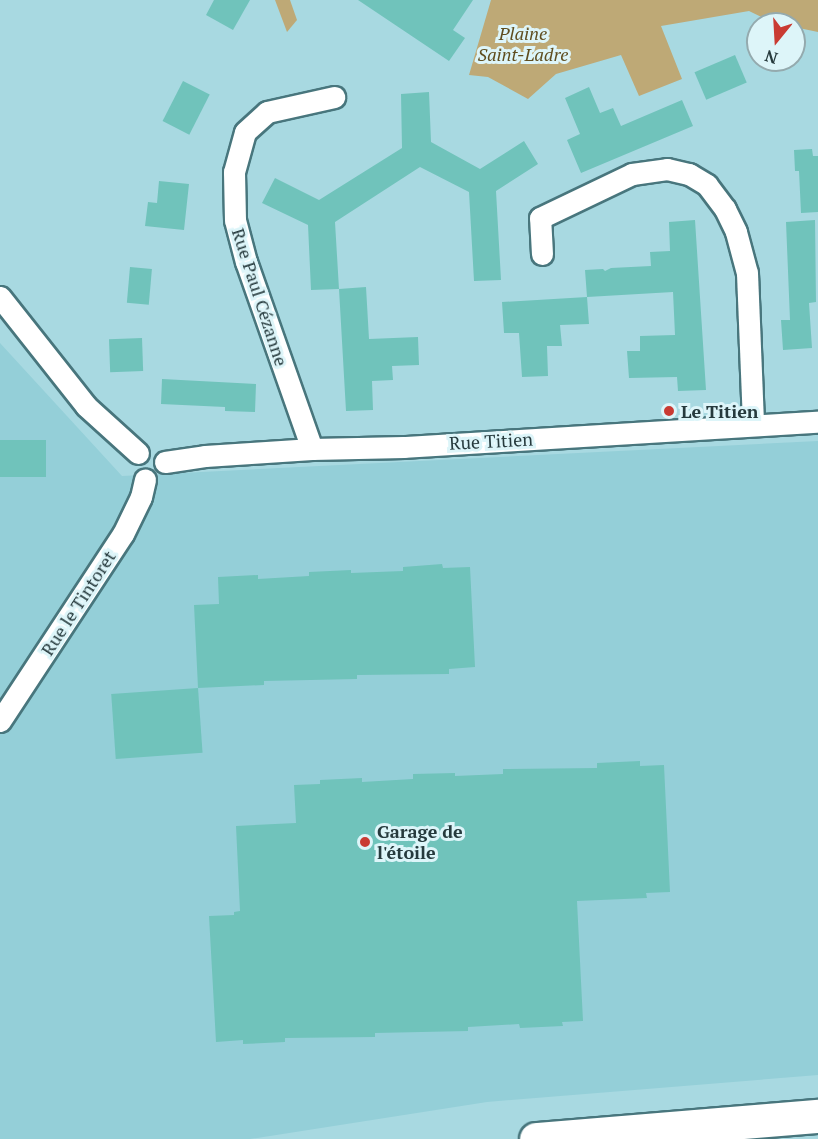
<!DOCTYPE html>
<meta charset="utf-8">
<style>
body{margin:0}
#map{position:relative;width:818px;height:1139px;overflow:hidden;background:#a8d9e1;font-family:"PT Serif",serif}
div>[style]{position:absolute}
.built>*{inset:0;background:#94cfd8}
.green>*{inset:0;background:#bea976}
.building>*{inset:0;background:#70c3bb;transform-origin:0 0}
.roads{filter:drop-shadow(2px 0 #48767d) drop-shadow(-2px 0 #48767d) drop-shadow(0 2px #48767d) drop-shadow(0 -2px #48767d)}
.street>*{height:21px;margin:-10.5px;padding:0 10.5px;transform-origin:10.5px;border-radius:10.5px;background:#fff}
.highway>*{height:33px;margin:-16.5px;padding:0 16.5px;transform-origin:16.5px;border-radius:16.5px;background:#fff}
.dots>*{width:16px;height:16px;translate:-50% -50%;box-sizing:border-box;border:3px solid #ddf5f9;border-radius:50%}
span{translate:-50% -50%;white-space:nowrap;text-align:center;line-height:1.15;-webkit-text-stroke:6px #ddf5f9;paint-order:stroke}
.park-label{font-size:18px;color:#5f4d1f;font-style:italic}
.street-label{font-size:18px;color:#263a3d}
.poi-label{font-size:18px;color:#263a3d;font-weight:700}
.left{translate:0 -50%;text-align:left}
.north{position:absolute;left:746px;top:12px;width:60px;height:60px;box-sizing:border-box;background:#ddf5f9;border:2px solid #94aaae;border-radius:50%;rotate:198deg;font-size:16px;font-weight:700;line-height:24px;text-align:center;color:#263a3d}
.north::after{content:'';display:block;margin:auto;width:21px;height:27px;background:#c93b33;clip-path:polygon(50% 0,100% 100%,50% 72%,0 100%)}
</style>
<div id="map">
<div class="built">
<div style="clip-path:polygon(0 343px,122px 476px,818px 441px,818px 1075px,487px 1102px,250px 1139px,0 1139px)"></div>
</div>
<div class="green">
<div style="clip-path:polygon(275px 0,290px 0,297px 20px,287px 32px)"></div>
<div style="clip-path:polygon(491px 0,818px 0,818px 32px,794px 27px,794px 24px,772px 22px,749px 11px,661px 26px,682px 79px,639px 96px,621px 55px,556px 74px,528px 99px,488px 77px,469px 75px)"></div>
</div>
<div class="building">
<div style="clip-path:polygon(214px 0,250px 0,233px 30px,206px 15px)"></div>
<div style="clip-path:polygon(358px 0,473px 0,453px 30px,465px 38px,449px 61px)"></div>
<div style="left:735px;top:55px;width:30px;height:44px;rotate:67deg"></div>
<div style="left:183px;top:81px;width:30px;height:45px;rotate:27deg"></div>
<div style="clip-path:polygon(589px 87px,600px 113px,613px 108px,621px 126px,682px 100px,693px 126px,581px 173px,567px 140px,580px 134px,565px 98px)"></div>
<div style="clip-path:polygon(429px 92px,431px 142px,480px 169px,524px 141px,538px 164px,496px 191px,501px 280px,474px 281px,469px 192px,420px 167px,335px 222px,339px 289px,311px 290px,308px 225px,262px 203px,275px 178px,319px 200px,402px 148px,401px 94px)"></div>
<div style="clip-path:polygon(812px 149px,813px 156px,818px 156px,818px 212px,801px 213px,799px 171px,795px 171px,794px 150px)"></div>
<div style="clip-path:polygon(159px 181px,189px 184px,184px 230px,145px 226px,148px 202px,157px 203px)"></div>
<div style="clip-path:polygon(695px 220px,706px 390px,678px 391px,677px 377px,629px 378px,627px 351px,640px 351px,640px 336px,675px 335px,673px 292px,587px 297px,585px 270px,603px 269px,605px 271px,611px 268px,651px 266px,650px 252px,670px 251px,669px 222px)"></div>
<div style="clip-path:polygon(815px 220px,816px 302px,809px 303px,812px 348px,783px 350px,781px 320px,790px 320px,786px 222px)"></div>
<div style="left:130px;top:267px;width:22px;height:36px;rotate:5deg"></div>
<div style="clip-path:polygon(366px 287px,369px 339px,418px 337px,419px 365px,392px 366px,393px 380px,372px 381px,373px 410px,346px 411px,339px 289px)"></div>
<div style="clip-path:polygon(587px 297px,589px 324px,560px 325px,562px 346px,547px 346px,548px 376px,522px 377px,519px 333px,504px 333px,502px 302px)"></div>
<div style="left:142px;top:338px;width:33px;height:33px;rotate:88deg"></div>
<div style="clip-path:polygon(162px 379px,256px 384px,255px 412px,225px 411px,225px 407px,161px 404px)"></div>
<div style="left:0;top:440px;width:46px;height:37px"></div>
<div style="clip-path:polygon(442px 564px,443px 568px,470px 567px,475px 667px,449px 669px,449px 674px,357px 675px,357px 679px,264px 681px,264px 685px,198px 688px,194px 605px,219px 604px,218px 577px,258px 575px,258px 579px,309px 576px,309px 572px,351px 570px,351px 573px,403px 571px,403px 567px)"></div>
<div style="left:198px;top:688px;width:65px;height:87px;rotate:86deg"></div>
<div style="clip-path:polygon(640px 761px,640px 766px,664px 765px,670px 892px,646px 893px,647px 898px,577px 901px,583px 1021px,562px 1022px,563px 1026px,520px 1028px,519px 1024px,468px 1027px,468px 1031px,375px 1033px,375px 1037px,285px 1038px,285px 1042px,243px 1044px,243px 1040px,216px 1042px,209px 916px,234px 915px,234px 912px,240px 911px,236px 826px,296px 823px,294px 785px,320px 784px,320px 780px,362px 778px,362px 782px,413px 779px,413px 774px,455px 773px,455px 776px,503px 774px,503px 769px,597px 768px,597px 763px)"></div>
</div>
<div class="roads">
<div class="street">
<div style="left:542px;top:254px;width:36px;rotate:-93deg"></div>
<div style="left:540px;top:218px;width:102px;rotate:-25.6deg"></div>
<div style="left:632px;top:174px;width:35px;rotate:-8deg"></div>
<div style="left:667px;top:169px;width:23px;rotate:13deg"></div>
<div style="left:689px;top:174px;width:21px;rotate:31deg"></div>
<div style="left:707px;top:185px;width:30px;rotate:53deg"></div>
<div style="left:725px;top:209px;width:25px;rotate:64deg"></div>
<div style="left:736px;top:232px;width:42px;rotate:75deg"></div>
<div style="left:747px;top:273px;width:152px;rotate:87.7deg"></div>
<div style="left:0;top:297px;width:139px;rotate:51.7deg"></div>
<div style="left:86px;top:406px;width:70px;rotate:42.1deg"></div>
<div style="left:312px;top:449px;width:198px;rotate:-109.4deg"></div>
<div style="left:246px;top:262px;width:43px;rotate:-104.7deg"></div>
<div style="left:235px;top:220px;width:48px;rotate:-91.2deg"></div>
<div style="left:234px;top:172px;width:41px;rotate:-74.6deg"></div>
<div style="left:245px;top:132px;width:30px;rotate:-42deg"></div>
<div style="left:267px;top:112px;width:69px;rotate:-12.6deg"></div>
<div style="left:165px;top:462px;width:40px;rotate:-8.5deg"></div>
<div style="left:205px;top:456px;width:107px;rotate:-3.7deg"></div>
<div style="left:312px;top:449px;width:92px;rotate:-1.2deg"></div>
<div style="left:404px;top:447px;width:415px;rotate:-3.5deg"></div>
<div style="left:0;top:721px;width:224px;rotate:-56.7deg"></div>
<div style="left:123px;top:534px;width:41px;rotate:-64.1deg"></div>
<div style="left:141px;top:497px;width:18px;rotate:-77deg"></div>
</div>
<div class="highway">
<div style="left:536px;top:1139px;width:283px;rotate:-4.7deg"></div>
</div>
</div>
<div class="dots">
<div style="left:669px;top:411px;background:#c93b33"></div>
<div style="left:365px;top:842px;background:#c93b33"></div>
</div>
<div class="park-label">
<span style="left:523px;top:44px">Plaine<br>Saint-Ladre</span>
</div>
<div class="street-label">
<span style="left:260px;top:297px;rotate:72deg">Rue Paul Cézanne</span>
<span style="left:491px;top:441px;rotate:-3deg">Rue Titien</span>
<span style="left:78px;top:603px;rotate:-57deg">Rue le Tintoret</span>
</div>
<div class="poi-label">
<span class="left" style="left:681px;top:411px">Le Titien</span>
<span class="left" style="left:377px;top:842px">Garage de<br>l'étoile</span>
</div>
<div class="north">N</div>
</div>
